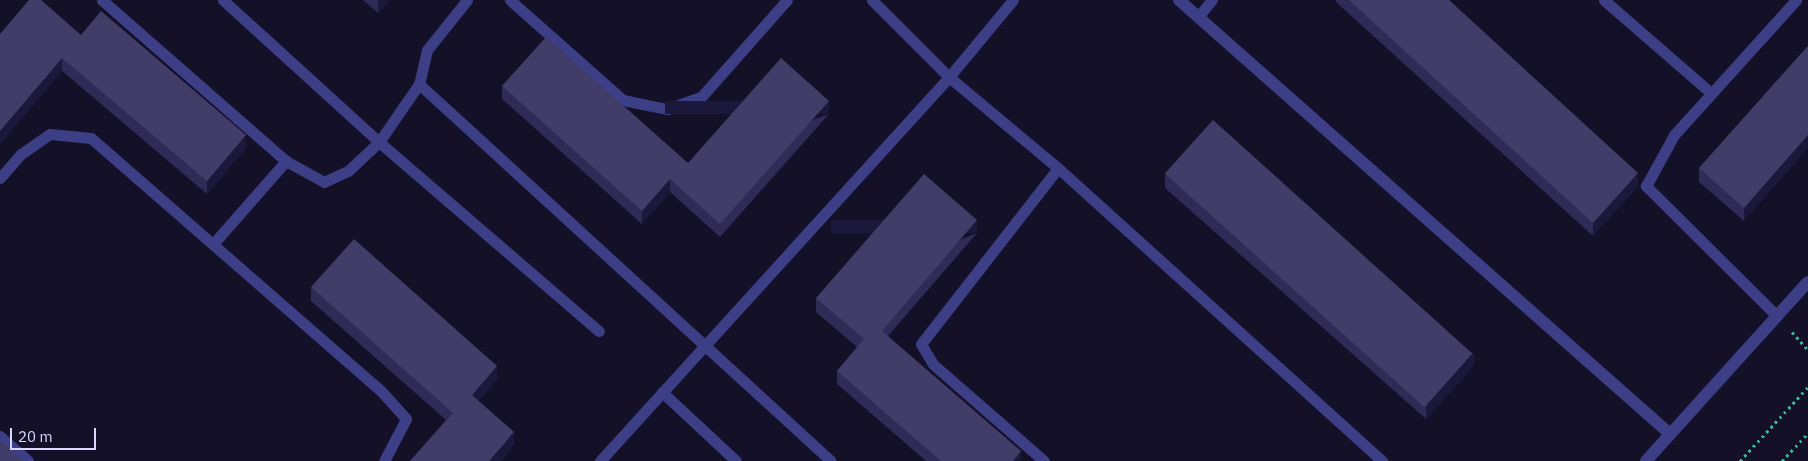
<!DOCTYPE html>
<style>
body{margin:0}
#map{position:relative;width:1808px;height:461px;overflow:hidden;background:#131028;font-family:"IBM Plex Sans",sans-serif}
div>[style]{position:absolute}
.path>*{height:3px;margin-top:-1.5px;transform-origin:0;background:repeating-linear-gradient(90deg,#32b8a7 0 2.5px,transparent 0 6.5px)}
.lane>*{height:11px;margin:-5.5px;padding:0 5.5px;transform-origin:5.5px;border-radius:5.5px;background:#3c3f86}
.street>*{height:12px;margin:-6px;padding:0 6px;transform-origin:6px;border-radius:6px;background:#3c3f86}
.wall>*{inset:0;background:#2f2a56}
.shaded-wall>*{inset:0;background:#1c183c;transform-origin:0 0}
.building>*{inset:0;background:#413d68;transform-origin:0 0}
span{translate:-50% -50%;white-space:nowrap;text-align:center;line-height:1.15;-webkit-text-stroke:4px #131028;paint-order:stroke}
.scale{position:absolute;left:10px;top:428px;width:86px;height:22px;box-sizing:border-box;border:2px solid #dad8fe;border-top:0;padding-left:6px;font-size:15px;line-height:18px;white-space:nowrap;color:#dad8fe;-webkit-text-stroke:4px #131028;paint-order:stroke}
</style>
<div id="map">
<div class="path">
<div style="left:1792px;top:332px;width:24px;rotate:48deg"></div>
<div style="left:1740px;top:461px;width:100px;rotate:-47.4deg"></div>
<div style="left:1782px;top:461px;width:38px;rotate:-47deg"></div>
</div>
<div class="lane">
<div style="left:102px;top:0;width:244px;rotate:41.2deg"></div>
<div style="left:286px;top:161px;width:43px;rotate:28.9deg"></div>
<div style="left:324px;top:182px;width:26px;rotate:-25deg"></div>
<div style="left:348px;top:171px;width:42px;rotate:-43.1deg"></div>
<div style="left:379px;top:142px;width:70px;rotate:-55.4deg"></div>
<div style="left:223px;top:0;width:211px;rotate:42.3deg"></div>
<div style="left:379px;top:142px;width:290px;rotate:40.7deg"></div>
<div style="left:467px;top:0;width:64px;rotate:128.7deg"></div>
<div style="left:427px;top:50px;width:35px;rotate:103deg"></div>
<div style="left:419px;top:84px;width:558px;rotate:42.46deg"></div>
<div style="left:510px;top:0;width:151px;rotate:41.5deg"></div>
<div style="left:623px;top:100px;width:45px;rotate:11.6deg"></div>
<div style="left:667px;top:109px;width:37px;rotate:-20deg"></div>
<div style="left:702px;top:96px;width:128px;rotate:-48.5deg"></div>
<div style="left:872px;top:0;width:109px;rotate:45deg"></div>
<div style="left:949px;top:77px;width:142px;rotate:39.9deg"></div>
<div style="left:1058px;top:168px;width:437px;rotate:42.1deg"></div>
<div style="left:1604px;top:0;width:142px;rotate:41deg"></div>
<div style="left:1198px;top:17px;width:22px;rotate:-51deg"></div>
<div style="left:0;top:178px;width:32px;rotate:-49deg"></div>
<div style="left:21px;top:154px;width:35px;rotate:-35deg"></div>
<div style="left:50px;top:134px;width:41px;rotate:5.6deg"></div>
<div style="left:91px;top:138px;width:386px;rotate:41.1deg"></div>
<div style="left:382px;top:392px;width:36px;rotate:48deg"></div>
<div style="left:406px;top:419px;width:47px;rotate:117.6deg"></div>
<div style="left:213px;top:244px;width:111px;rotate:-48.7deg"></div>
<div style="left:1777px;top:316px;width:185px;rotate:-135.2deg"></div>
<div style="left:1646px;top:186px;width:58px;rotate:-61.2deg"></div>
<div style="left:1674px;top:135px;width:182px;rotate:-47.9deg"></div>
<div style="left:662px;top:392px;width:101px;rotate:43deg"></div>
<div style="left:600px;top:461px;width:519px;rotate:-47.73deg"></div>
<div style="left:949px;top:77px;width:100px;rotate:-50.3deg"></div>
<div style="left:1044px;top:461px;width:147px;rotate:-138.9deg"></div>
<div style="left:933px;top:364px;width:23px;rotate:-121deg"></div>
<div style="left:921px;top:344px;width:223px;rotate:-52.1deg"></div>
</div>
<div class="street">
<div style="left:1179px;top:0;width:655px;rotate:41.47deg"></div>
<div style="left:0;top:437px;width:37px;rotate:41deg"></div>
<div style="left:1646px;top:461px;width:241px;rotate:-47.9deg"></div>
</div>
<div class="wall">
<div style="clip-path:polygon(363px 0,389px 0,378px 13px)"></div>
<div style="clip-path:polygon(1336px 0,1449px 0,1638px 186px,1593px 236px,1336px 2px)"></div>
<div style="clip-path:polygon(0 34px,81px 35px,246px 148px,207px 194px,62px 71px,0 144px)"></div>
<div style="clip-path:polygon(1808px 46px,1744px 221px,1699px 182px,1699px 168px)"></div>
<div style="clip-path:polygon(502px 86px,688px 163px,829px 114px,720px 237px,670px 192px,642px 224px,502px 99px)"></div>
<div style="clip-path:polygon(1165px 174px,1474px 365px,1426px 419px,1165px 188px)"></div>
<div style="clip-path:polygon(977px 233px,888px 336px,1021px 461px,926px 461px,837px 384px,837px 371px,857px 347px,816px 312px,816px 298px)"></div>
<div style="clip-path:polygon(311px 287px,497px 379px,478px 401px,514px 445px,501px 461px,410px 461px,446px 420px,311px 301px)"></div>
</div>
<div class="shaded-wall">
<div style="clip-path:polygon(378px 0,389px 0,378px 13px)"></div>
<div style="clip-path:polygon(62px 58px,62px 71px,0 144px,0 131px)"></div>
<div style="left:829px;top:101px;width:13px;height:164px;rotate:90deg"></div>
<div style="clip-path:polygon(246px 135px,246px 148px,207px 194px,207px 181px)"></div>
<div style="clip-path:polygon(1808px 135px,1808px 148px,1744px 221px,1744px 208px)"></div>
<div style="clip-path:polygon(1638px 173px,1638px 186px,1593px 236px,1593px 223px)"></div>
<div style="clip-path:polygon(670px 179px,670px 192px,642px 224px,642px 211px)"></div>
<div style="left:977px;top:220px;width:13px;height:146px;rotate:90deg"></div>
<div style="clip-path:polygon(1474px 352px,1474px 365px,1426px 419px,1426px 406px)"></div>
<div style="clip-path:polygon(497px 366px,497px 379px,472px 408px,472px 395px)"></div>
<div style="clip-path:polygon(514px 432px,514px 445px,501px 461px,489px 461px)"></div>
<div style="clip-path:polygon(1021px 451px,1021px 461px,1013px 461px)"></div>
</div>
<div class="building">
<div style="clip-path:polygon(29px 0,41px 0,81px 35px,101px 11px,246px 135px,207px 181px,62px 58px,0 131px,0 34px)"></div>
<div style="clip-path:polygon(1349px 0,1449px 0,1638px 173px,1593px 223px)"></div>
<div style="clip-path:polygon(546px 37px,688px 163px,781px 58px,829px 101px,720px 224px,670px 179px,642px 211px,502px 86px)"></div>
<div style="clip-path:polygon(1808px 46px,1808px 135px,1744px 208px,1699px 168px)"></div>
<div style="left:1213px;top:120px;width:349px;height:72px;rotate:42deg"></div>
<div style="clip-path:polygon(924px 174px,977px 220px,882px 331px,1021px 451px,1013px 461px,941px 461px,837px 371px,864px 339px,816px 298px)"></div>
<div style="clip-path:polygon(354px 239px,497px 366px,472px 395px,514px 432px,489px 461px,410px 461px,453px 413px,311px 287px)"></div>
<div style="clip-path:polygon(0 440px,23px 461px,0 461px)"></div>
</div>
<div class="scale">20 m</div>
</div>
